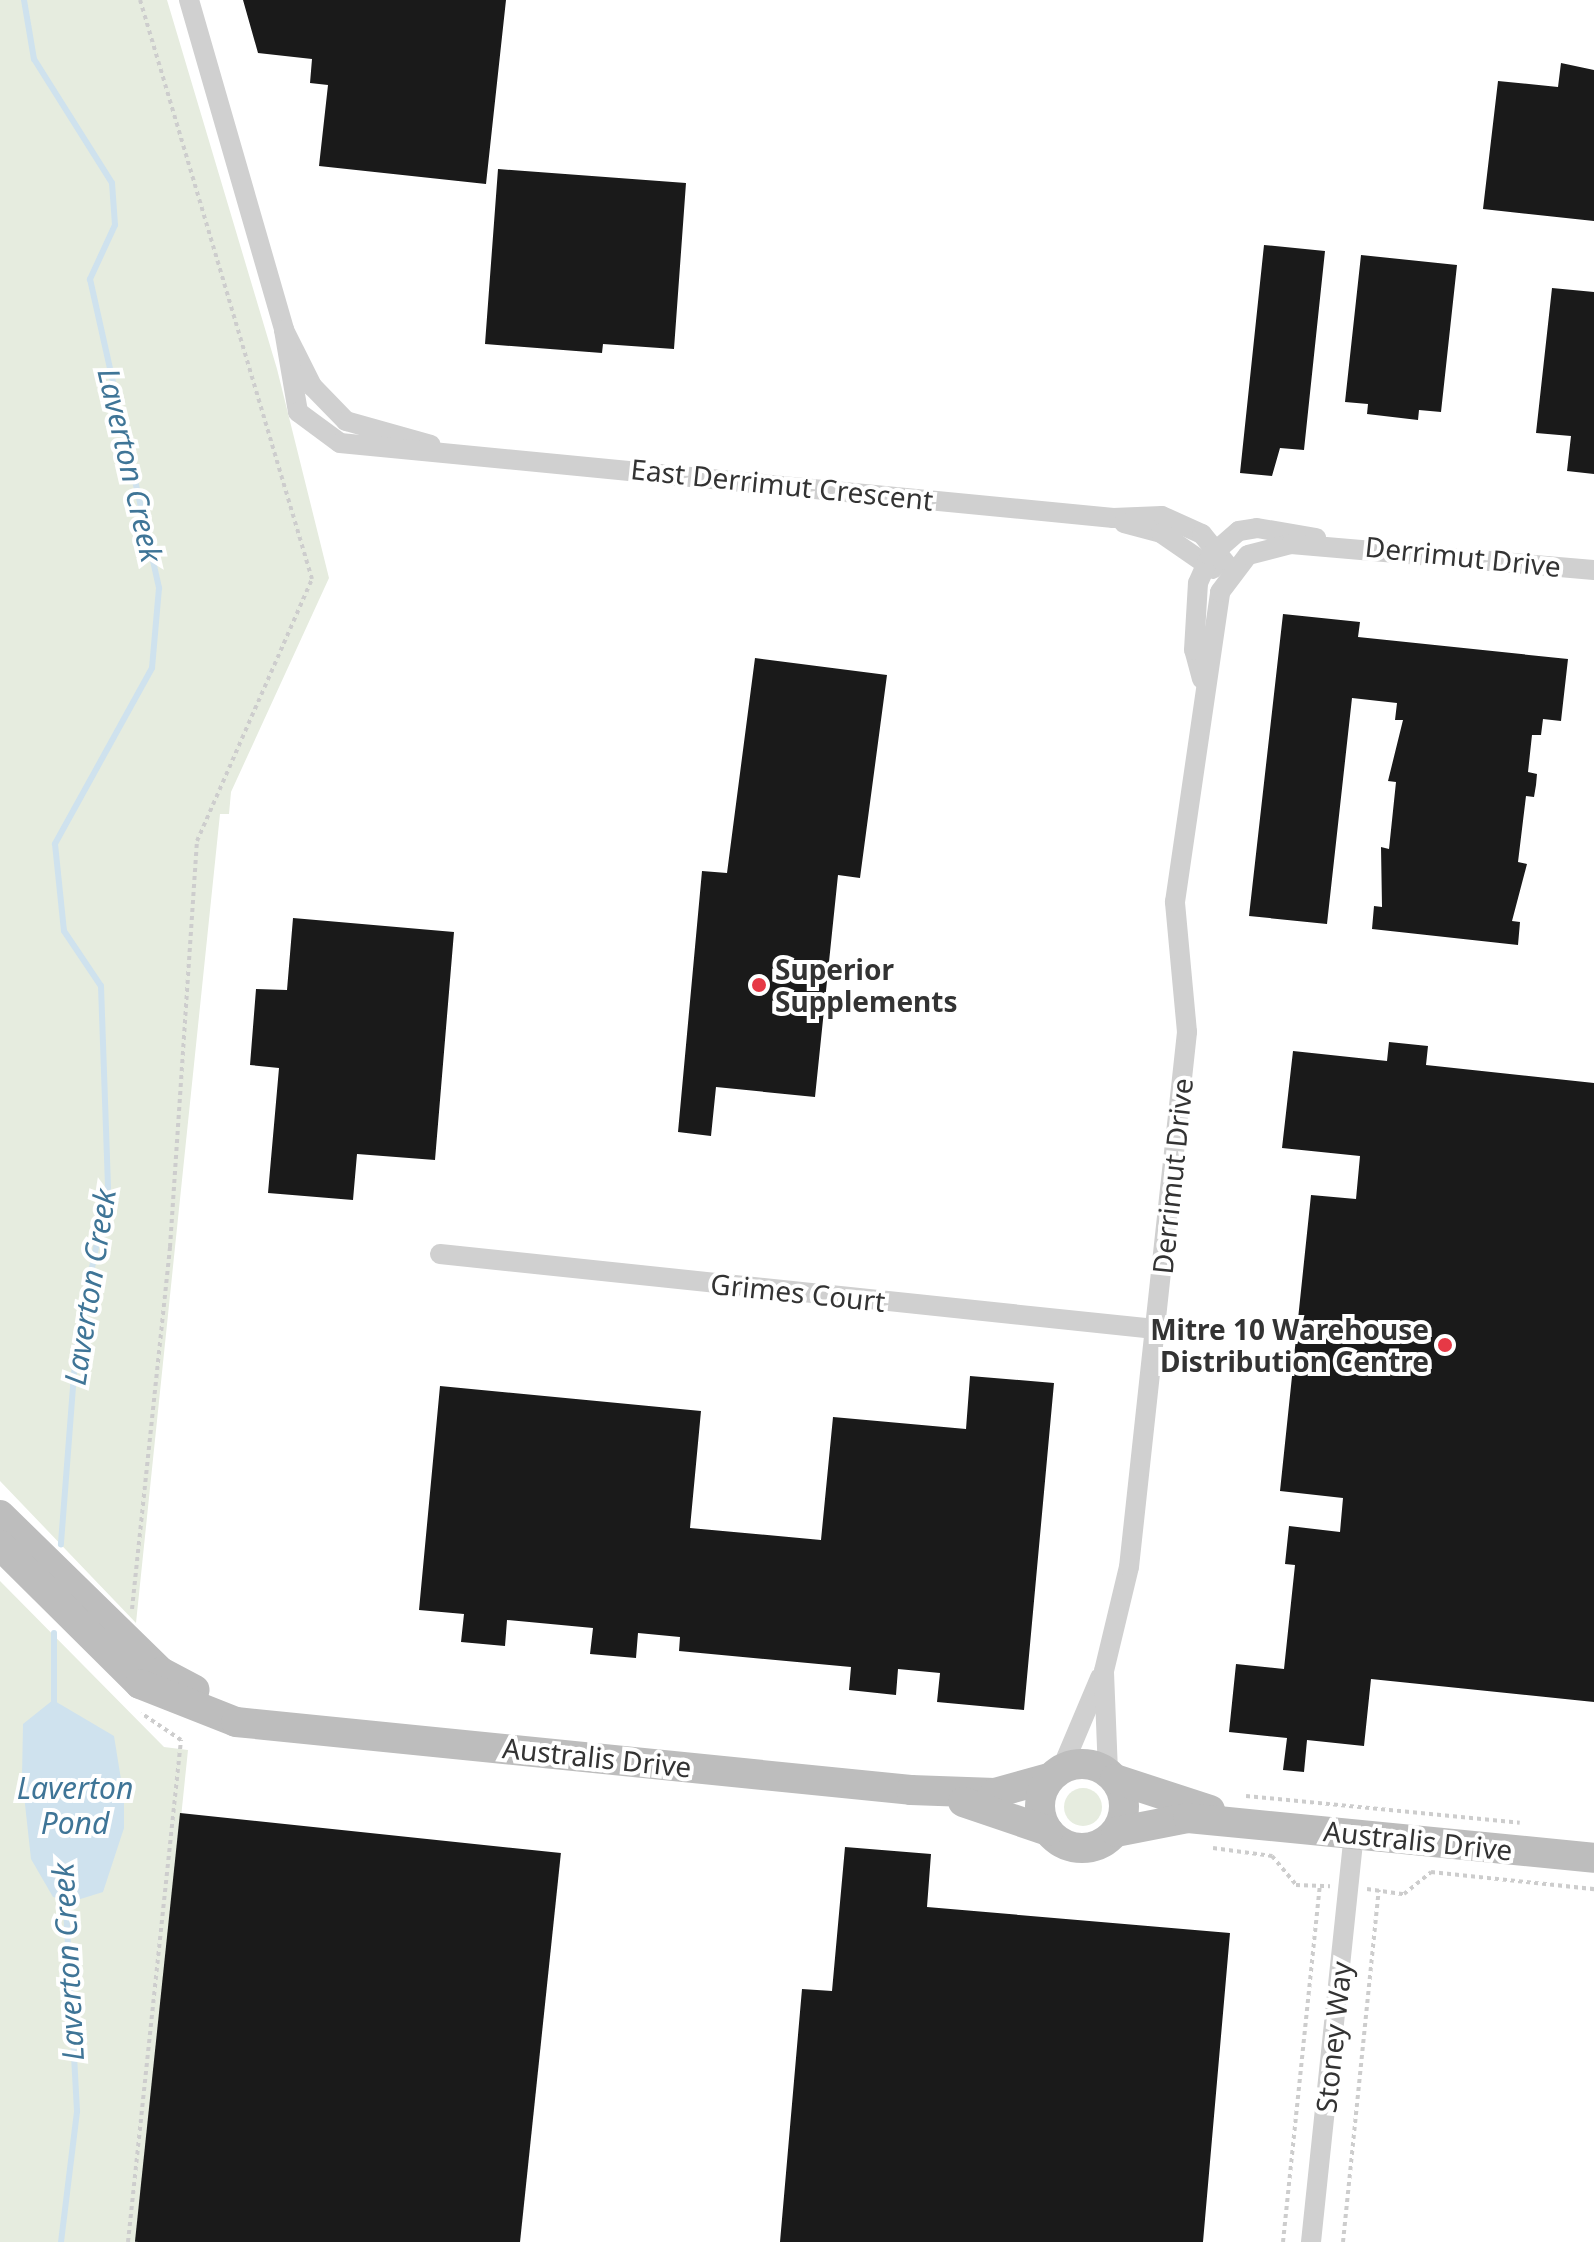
<!DOCTYPE html>
<style>
body{margin:0}
#map{position:relative;width:1594px;height:2242px;overflow:hidden;background:#fff;font-family:"Noto Sans",sans-serif}
div>[style]{position:absolute}
.green>*{inset:0;background:#e6ecdf}
.round{border-radius:50%}
.water>*{inset:0;background:#cfe2ee}
.stream>*{height:6px;margin:-3px;padding:0 3px;transform-origin:3px;border-radius:3px;background:#cfe2ee}
.building>*{inset:0;background:#1a1a1a;transform-origin:0 0}
.path>*{height:4px;margin-top:-2px;transform-origin:0;background:repeating-linear-gradient(90deg,#cdcdcd 0 4px,transparent 0 8px)}
.street>*{height:20px;margin:-10px;padding:0 10px;transform-origin:10px;border-radius:10px;background:#d0d0d0}
.secondary>*{height:30px;margin:-15px;padding:0 15px;transform-origin:15px;border-radius:15px;background:#bdbdbd}
.secondary>.ring{margin:-15px;padding:0;box-sizing:content-box;background:none;border:30px solid #bdbdbd;border-radius:50%}
.dots>*{width:22px;height:22px;translate:-50% -50%;box-sizing:border-box;border:4px solid #fff;border-radius:50%}
span{translate:-50% -50%;white-space:nowrap;text-align:center;line-height:1.15;-webkit-text-stroke:8px #fff;paint-order:stroke}
.street-label{font-size:28px;color:#333}
.poi-label{font-size:28px;color:#333;font-weight:700}
.left{translate:0 -50%;text-align:left}
.right{translate:-100% -50%;text-align:right}
.water-label{font-size:30px;color:#3f7597;font-style:italic}
</style>
<div id="map">
<div class="green">
<div style="clip-path:polygon(0 0,167px 0,277px 369px,329px 578px,231px 792px,229px 814px,220px 814px,136px 1623px,0 1481px)"></div>
<div style="clip-path:polygon(0 1581px,164px 1747px,188px 1750px,137px 2242px,0 2242px)"></div>
<div class="round" style="left:1064px;top:1788px;width:38px;height:38px"></div>
</div>
<div class="water">
<div style="clip-path:polygon(53px 1700px,114px 1736px,124px 1798px,124px 1828px,103px 1892px,74px 1901px,53px 1897px,31px 1859px,22px 1777px,23px 1724px)"></div>
</div>
<div class="stream">
<div style="left:24px;top:0;width:60px;rotate:80.4deg"></div>
<div style="left:34px;top:59px;width:146px;rotate:57.8deg"></div>
<div style="left:112px;top:183px;width:42px;rotate:85.9deg"></div>
<div style="left:115px;top:225px;width:60px;rotate:114.8deg"></div>
<div style="left:90px;top:279px;width:317px;rotate:77.4deg"></div>
<div style="left:159px;top:588px;width:80px;rotate:95deg"></div>
<div style="left:152px;top:668px;width:201px;rotate:118.9deg"></div>
<div style="left:55px;top:844px;width:87px;rotate:84.1deg"></div>
<div style="left:64px;top:931px;width:66px;rotate:56.1deg"></div>
<div style="left:101px;top:986px;width:201px;rotate:88deg"></div>
<div style="left:108px;top:1187px;width:164px;rotate:101.2deg"></div>
<div style="left:76px;top:1348px;width:197px;rotate:94.4deg"></div>
<div style="left:54px;top:1705px;width:72px;rotate:-90deg"></div>
<div style="left:61px;top:2242px;width:132px;rotate:-83deg"></div>
<div style="left:77px;top:2111px;width:220px;rotate:-93.1deg"></div>
</div>
<div class="building">
<div style="clip-path:polygon(243px 0,506px 0,486px 184px,319px 166px,328px 85px,310px 83px,312px 59px,258px 53px)"></div>
<div style="clip-path:polygon(1561px 63px,1594px 70px,1594px 221px,1483px 209px,1498px 81px,1558px 87px)"></div>
<div style="clip-path:polygon(498px 169px,686px 183px,674px 349px,603px 344px,602px 353px,485px 344px)"></div>
<div style="clip-path:polygon(1264px 245px,1325px 251px,1304px 450px,1280px 448px,1272px 476px,1240px 473px)"></div>
<div style="clip-path:polygon(1361px 255px,1457px 265px,1441px 412px,1419px 410px,1418px 420px,1367px 414px,1368px 404px,1345px 402px)"></div>
<div style="clip-path:polygon(1552px 288px,1594px 292px,1594px 474px,1567px 471px,1571px 436px,1536px 433px)"></div>
<div style="clip-path:polygon(1283px 614px,1360px 622px,1358px 637px,1568px 659px,1561px 721px,1543px 719px,1541px 735px,1532px 735px,1528px 772px,1537px 774px,1536px 785px,1534px 797px,1526px 796px,1518px 862px,1527px 864px,1512px 921px,1520px 922px,1518px 945px,1372px 929px,1374px 906px,1382px 907px,1381px 847px,1389px 849px,1396px 782px,1388px 781px,1403px 720px,1395px 720px,1397px 703px,1352px 698px,1327px 924px,1249px 916px)"></div>
<div style="clip-path:polygon(755px 658px,887px 675px,860px 878px,838px 875px,815px 1097px,716px 1087px,711px 1136px,678px 1132px,702px 871px,727px 873px)"></div>
<div style="clip-path:polygon(293px 918px,454px 932px,435px 1160px,357px 1154px,353px 1200px,268px 1193px,279px 1068px,250px 1065px,256px 989px,287px 990px)"></div>
<div style="clip-path:polygon(1389px 1042px,1428px 1046px,1426px 1065px,1594px 1083px,1594px 1702px,1371px 1679px,1364px 1746px,1307px 1740px,1304px 1772px,1283px 1770px,1287px 1738px,1229px 1732px,1236px 1664px,1284px 1669px,1295px 1565px,1285px 1564px,1289px 1526px,1340px 1532px,1343px 1498px,1280px 1491px,1311px 1195px,1356px 1199px,1360px 1156px,1282px 1148px,1293px 1051px,1387px 1061px)"></div>
<div style="clip-path:polygon(970px 1376px,1054px 1383px,1024px 1710px,937px 1702px,940px 1673px,898px 1669px,896px 1695px,849px 1690px,851px 1667px,679px 1651px,680px 1637px,638px 1633px,636px 1658px,590px 1654px,593px 1628px,507px 1620px,505px 1646px,461px 1642px,464px 1614px,419px 1610px,440px 1386px,701px 1411px,690px 1528px,821px 1540px,833px 1417px,966px 1429px)"></div>
<div style="left:180px;top:1813px;width:383px;height:431px;rotate:6deg"></div>
<div style="clip-path:polygon(845px 1847px,931px 1854px,927px 1907px,1230px 1933px,1203px 2242px,780px 2242px,802px 1989px,832px 1991px)"></div>
</div>
<div class="path">
<div style="left:132px;top:1609px;width:364px;rotate:-84deg"></div>
<div style="left:170px;top:1247px;width:407px;rotate:-86.2deg"></div>
<div style="left:197px;top:841px;width:286px;rotate:-66.3deg"></div>
<div style="left:312px;top:579px;width:604px;rotate:-106.54deg"></div>
<div style="left:1246px;top:1796px;width:275px;rotate:5.6deg"></div>
<div style="left:1213px;top:1848px;width:60px;rotate:7.7deg"></div>
<div style="left:1272px;top:1856px;width:38px;rotate:50deg"></div>
<div style="left:1296px;top:1885px;width:34px;rotate:2deg"></div>
<div style="left:1367px;top:1889px;width:37px;rotate:8deg"></div>
<div style="left:1404px;top:1894px;width:35px;rotate:-39deg"></div>
<div style="left:1431px;top:1872px;width:164px;rotate:6deg"></div>
<div style="left:128px;top:2242px;width:505px;rotate:-83.97deg"></div>
<div style="left:181px;top:1740px;width:48px;rotate:-146deg"></div>
<div style="left:1283px;top:2242px;width:359px;rotate:-84.1deg"></div>
<div style="left:1343px;top:2242px;width:354px;rotate:-84.2deg"></div>
</div>
<div class="street">
<div style="left:189px;top:0;width:343px;rotate:73.9deg"></div>
<div style="left:284px;top:330px;width:63px;rotate:63.4deg"></div>
<div style="left:312px;top:386px;width:49px;rotate:45.8deg"></div>
<div style="left:346px;top:421px;width:88px;rotate:15.8deg"></div>
<div style="left:284px;top:330px;width:83px;rotate:80.3deg"></div>
<div style="left:298px;top:412px;width:52px;rotate:36.4deg"></div>
<div style="left:340px;top:443px;width:777px;rotate:5.54deg"></div>
<div style="left:1113px;top:518px;width:49px;rotate:-2.3deg"></div>
<div style="left:1162px;top:516px;width:44px;rotate:24.2deg"></div>
<div style="left:1202px;top:534px;width:48px;rotate:51deg"></div>
<div style="left:1124px;top:523px;width:38px;rotate:15deg"></div>
<div style="left:1161px;top:533px;width:63px;rotate:34.7deg"></div>
<div style="left:1202px;top:679px;width:30px;rotate:-105deg"></div>
<div style="left:1194px;top:650px;width:67px;rotate:-86.6deg"></div>
<div style="left:1198px;top:583px;width:30px;rotate:-66deg"></div>
<div style="left:1210px;top:556px;width:38px;rotate:-41deg"></div>
<div style="left:1239px;top:531px;width:18px;rotate:-9deg"></div>
<div style="left:1257px;top:528px;width:60px;rotate:9.6deg"></div>
<div style="left:440px;top:1254px;width:719px;rotate:5.99deg"></div>
<div style="left:1062px;top:1768px;width:98px;rotate:-67.1deg"></div>
<div style="left:1108px;top:1772px;width:101px;rotate:-92.3deg"></div>
<div style="left:1104px;top:1671px;width:107px;rotate:-76.5deg"></div>
<div style="left:1129px;top:1567px;width:538px;rotate:-83.81deg"></div>
<div style="left:1187px;top:1032px;width:131px;rotate:-95.3deg"></div>
<div style="left:1175px;top:902px;width:313px;rotate:-81.7deg"></div>
<div style="left:1220px;top:592px;width:46px;rotate:-52.9deg"></div>
<div style="left:1248px;top:555px;width:44px;rotate:-14.3deg"></div>
<div style="left:1291px;top:544px;width:304px;rotate:4.9deg"></div>
<div style="left:1311px;top:2242px;width:411px;rotate:-84deg"></div>
</div>
<div class="secondary">
<div style="left:0;top:1515px;width:225px;rotate:44.3deg"></div>
<div style="left:161px;top:1672px;width:38px;rotate:28deg"></div>
<div style="left:0;top:1545px;width:197px;rotate:44.8deg"></div>
<div style="left:140px;top:1684px;width:103px;rotate:21.6deg"></div>
<div style="left:236px;top:1722px;width:678px;rotate:5.75deg"></div>
<div style="left:911px;top:1790px;width:84px;rotate:2deg"></div>
<div style="left:995px;top:1793px;width:56px;rotate:-15.5deg"></div>
<div class="ring" style="left:1040px;top:1764px;width:54px;height:54px"></div>
<div style="left:1115px;top:1779px;width:100px;rotate:18.1deg"></div>
<div style="left:963px;top:1802px;width:90px;rotate:18.8deg"></div>
<div style="left:1116px;top:1832px;width:73px;rotate:-11deg"></div>
<div style="left:1188px;top:1818px;width:408px;rotate:5.6deg"></div>
</div>
<div class="dots">
<div style="left:759px;top:985px;background:#e63946"></div>
<div style="left:1445px;top:1345px;background:#e63946"></div>
</div>
<div class="street-label">
<span style="left:782px;top:484px;rotate:6deg">East Derrimut Crescent</span>
<span style="left:1463px;top:556px;rotate:6deg">Derrimut Drive</span>
<span style="left:1172px;top:1176px;rotate:-84deg">Derrimut Drive</span>
<span style="left:798px;top:1292px;rotate:6deg">Grimes Court</span>
<span style="left:597px;top:1757px;rotate:6deg">Australis Drive</span>
<span style="left:1418px;top:1840px;rotate:6deg">Australis Drive</span>
<span style="left:1333px;top:2037px;rotate:-84deg">Stoney Way</span>
</div>
<div class="poi-label">
<span class="left" style="left:775px;top:985px">Superior<br>Supplements</span>
<span class="right" style="left:1429px;top:1345px">Mitre 10 Warehouse<br>Distribution Centre</span>
</div>
<div class="water-label">
<span style="left:130px;top:465px;rotate:77deg">Laverton Creek</span>
<span style="left:90px;top:1287px;rotate:-81deg">Laverton Creek</span>
<span style="left:75px;top:1805px">Laverton<br>Pond</span>
<span style="left:68px;top:1962px;rotate:-93deg">Laverton Creek</span>
</div>
</div>
